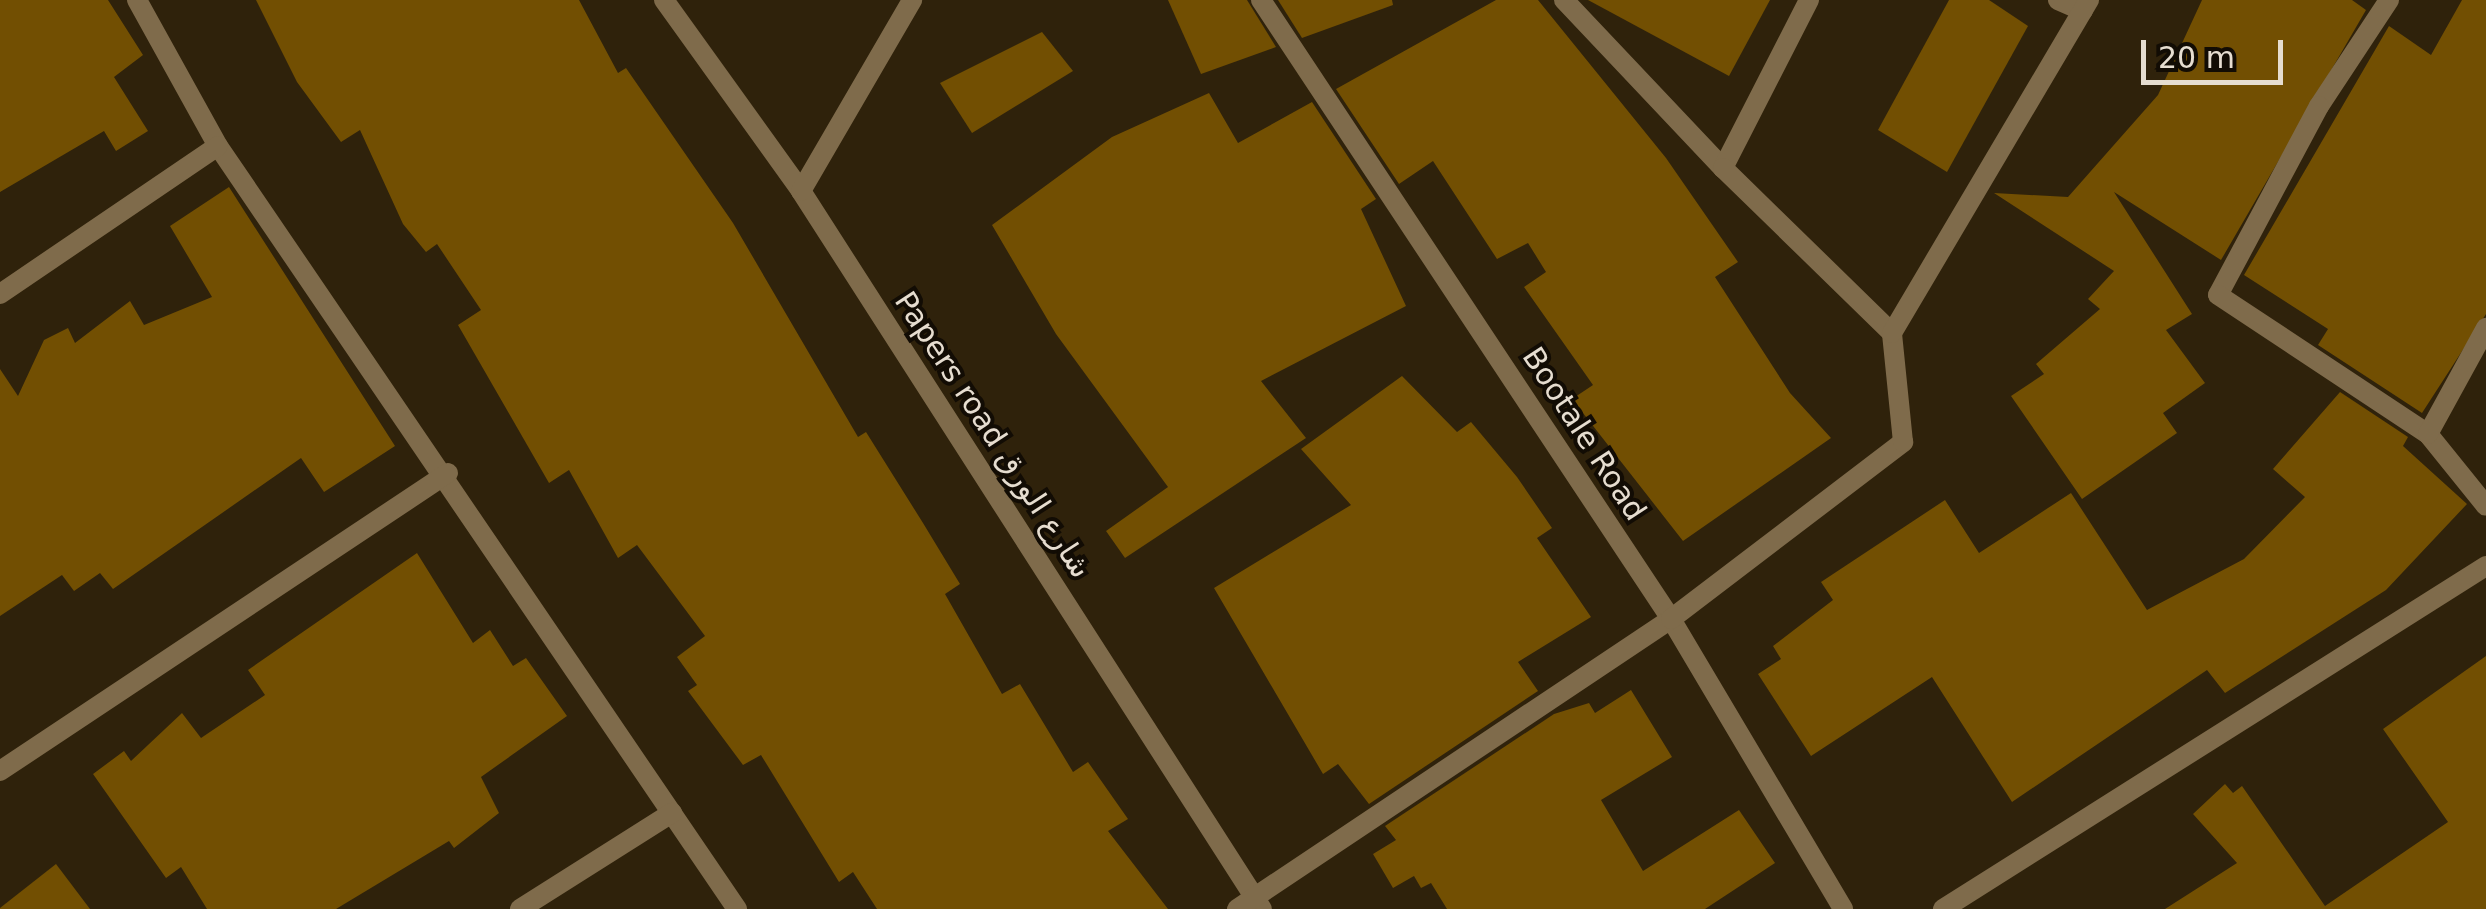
<!DOCTYPE html>
<meta charset="utf-8">
<style>
body{margin:0}
#map{position:relative;width:2486px;height:909px;overflow:hidden;background:#2f220b;font-family:"DejaVu Sans","Noto Naskh Arabic",sans-serif}
div>[style]{position:absolute}
.building>*{inset:0;background:#724f02}
.minor>*{height:20px;margin:-10px;padding:0 10px;transform-origin:10px;border-radius:10px;background:#7f6b4b}
span{translate:-50% -50%;white-space:nowrap;text-align:center;line-height:1.15;-webkit-text-stroke:8px #120c04;paint-order:stroke}
.street-label{font-size:30px;color:#e6ddd0}
.scale{position:absolute;left:2141px;top:40px;width:142px;height:45px;box-sizing:border-box;border:5px solid #e6ddd0;border-top:0;padding-left:12px;font-size:30px;line-height:35px;white-space:nowrap;color:#e6ddd0;-webkit-text-stroke:8px #120c04;paint-order:stroke}
</style>
<div id="map">
<div class="building">
<div style="clip-path:polygon(0 0,108px 0,143px 55px,114px 77px,148px 131px,116px 151px,104px 131px,0 192px)"></div>
<div style="clip-path:polygon(256px 0,579px 0,618px 73px,626px 68px,733px 223px,858px 437px,866px 432px,923px 523px,960px 584px,945px 594px,1002px 694px,1020px 684px,1073px 772px,1088px 762px,1128px 819px,1108px 831px,1168px 909px,877px 909px,853px 872px,839px 882px,761px 755px,743px 765px,688px 691px,697px 685px,677px 657px,705px 636px,637px 545px,618px 558px,569px 470px,549px 483px,458px 325px,481px 310px,437px 244px,426px 252px,403px 224px,360px 130px,341px 142px,297px 82px)"></div>
<div style="clip-path:polygon(1168px 0,1247px 0,1276px 47px,1201px 74px)"></div>
<div style="clip-path:polygon(1278px 0,1392px 0,1393px 5px,1302px 38px)"></div>
<div style="clip-path:polygon(1496px 0,1538px 0,1666px 158px,1738px 262px,1715px 277px,1790px 393px,1831px 438px,1683px 541px,1572px 399px,1593px 385px,1524px 287px,1546px 272px,1528px 243px,1497px 259px,1433px 161px,1399px 184px,1336px 89px)"></div>
<div style="clip-path:polygon(1588px 0,1770px 0,1729px 76px)"></div>
<div style="clip-path:polygon(1949px 0,1989px 0,2028px 26px,1947px 172px,1878px 130px)"></div>
<div style="clip-path:polygon(2202px 0,2352px 0,2366px 10px,2221px 260px,2114px 192px,2192px 314px,2166px 330px,2205px 383px,2163px 413px,2177px 433px,2082px 499px,2011px 396px,2044px 374px,2036px 364px,2100px 309px,2088px 299px,2114px 271px,1994px 193px,2068px 197px,2158px 95px)"></div>
<div style="clip-path:polygon(2462px 0,2486px 0,2486px 314px,2422px 413px,2318px 345px,2328px 329px,2244px 275px,2389px 26px,2431px 55px)"></div>
<div style="clip-path:polygon(1042px 32px,1073px 71px,972px 133px,940px 83px)"></div>
<div style="clip-path:polygon(1209px 93px,1238px 143px,1312px 102px,1376px 199px,1361px 209px,1406px 306px,1261px 381px,1306px 438px,1125px 558px,1106px 531px,1168px 487px,1056px 334px,992px 225px,1112px 137px)"></div>
<div style="clip-path:polygon(229px 187px,395px 446px,324px 492px,301px 458px,113px 589px,100px 573px,74px 591px,62px 575px,0 616px,0 369px,18px 396px,44px 340px,68px 328px,75px 343px,130px 301px,144px 325px,212px 297px,170px 226px)"></div>
<div style="clip-path:polygon(1402px 376px,1457px 432px,1471px 422px,1517px 477px,1552px 528px,1537px 538px,1591px 617px,1518px 662px,1538px 691px,1369px 804px,1338px 764px,1323px 774px,1214px 588px,1351px 505px,1301px 449px)"></div>
<div style="clip-path:polygon(2340px 392px,2408px 437px,2403px 446px,2467px 504px,2386px 590px,2225px 693px,2207px 670px,2012px 802px,1932px 677px,1811px 756px,1758px 674px,1781px 659px,1773px 646px,1833px 600px,1821px 582px,1945px 500px,1979px 553px,2071px 493px,2147px 610px,2244px 559px,2305px 497px,2273px 469px)"></div>
<div style="clip-path:polygon(417px 553px,473px 643px,490px 630px,513px 666px,526px 658px,567px 716px,481px 777px,499px 813px,454px 848px,449px 841px,336px 909px,207px 909px,181px 867px,166px 878px,93px 774px,124px 751px,131px 761px,182px 713px,201px 738px,265px 695px,248px 670px)"></div>
<div style="clip-path:polygon(2486px 656px,2486px 909px,2165px 909px,2237px 863px,2193px 814px,2225px 784px,2233px 793px,2242px 786px,2325px 906px,2448px 822px,2383px 729px)"></div>
<div style="clip-path:polygon(1631px 690px,1672px 757px,1601px 800px,1643px 871px,1739px 810px,1775px 863px,1705px 909px,1447px 909px,1431px 883px,1421px 888px,1414px 876px,1393px 888px,1373px 854px,1396px 840px,1385px 826px,1554px 714px,1589px 703px,1595px 713px)"></div>
<div style="clip-path:polygon(56px 864px,90px 909px,0 909px,0 908px)"></div>
</div>
<div class="minor">
<div style="left:137px;top:0;width:167px;rotate:61deg"></div>
<div style="left:218px;top:146px;width:923px;rotate:55.78deg"></div>
<div style="left:664px;top:0;width:235px;rotate:54.3deg"></div>
<div style="left:801px;top:191px;width:853px;rotate:57.3deg"></div>
<div style="left:1261px;top:0;width:742px;rotate:56.48deg"></div>
<div style="left:1671px;top:619px;width:337px;rotate:59.3deg"></div>
<div style="left:1564px;top:0;width:231px;rotate:46.6deg"></div>
<div style="left:1809px;top:0;width:189px;rotate:117.1deg"></div>
<div style="left:1723px;top:168px;width:236px;rotate:44.3deg"></div>
<div style="left:2058px;top:0;width:27px;rotate:24deg"></div>
<div style="left:2389px;top:0;width:127px;rotate:123.4deg"></div>
<div style="left:2319px;top:106px;width:214px;rotate:118.1deg"></div>
<div style="left:2218px;top:295px;width:252px;rotate:33.5deg"></div>
<div style="left:2428px;top:434px;width:92px;rotate:51.1deg"></div>
<div style="left:801px;top:191px;width:221px;rotate:-59.8deg"></div>
<div style="left:0;top:294px;width:263px;rotate:-34.2deg"></div>
<div style="left:2428px;top:434px;width:121px;rotate:-61.3deg"></div>
<div style="left:0;top:771px;width:538px;rotate:-33.63deg"></div>
<div style="left:520px;top:909px;width:180px;rotate:-32.3deg"></div>
<div style="left:1237px;top:909px;width:522px;rotate:-33.75deg"></div>
<div style="left:1671px;top:619px;width:292px;rotate:-37.3deg"></div>
<div style="left:1903px;top:442px;width:110px;rotate:-95.8deg"></div>
<div style="left:1892px;top:333px;width:387px;rotate:-59.4deg"></div>
<div style="left:1943px;top:909px;width:642px;rotate:-32.28deg"></div>
</div>
<div class="street-label">
<span style="left:1584px;top:434px;rotate:57deg">Bootale Road</span>
<span style="left:993px;top:435px;rotate:57deg">Papers road شارع الورق</span>
</div>
<div class="scale">20 m</div>
</div>
